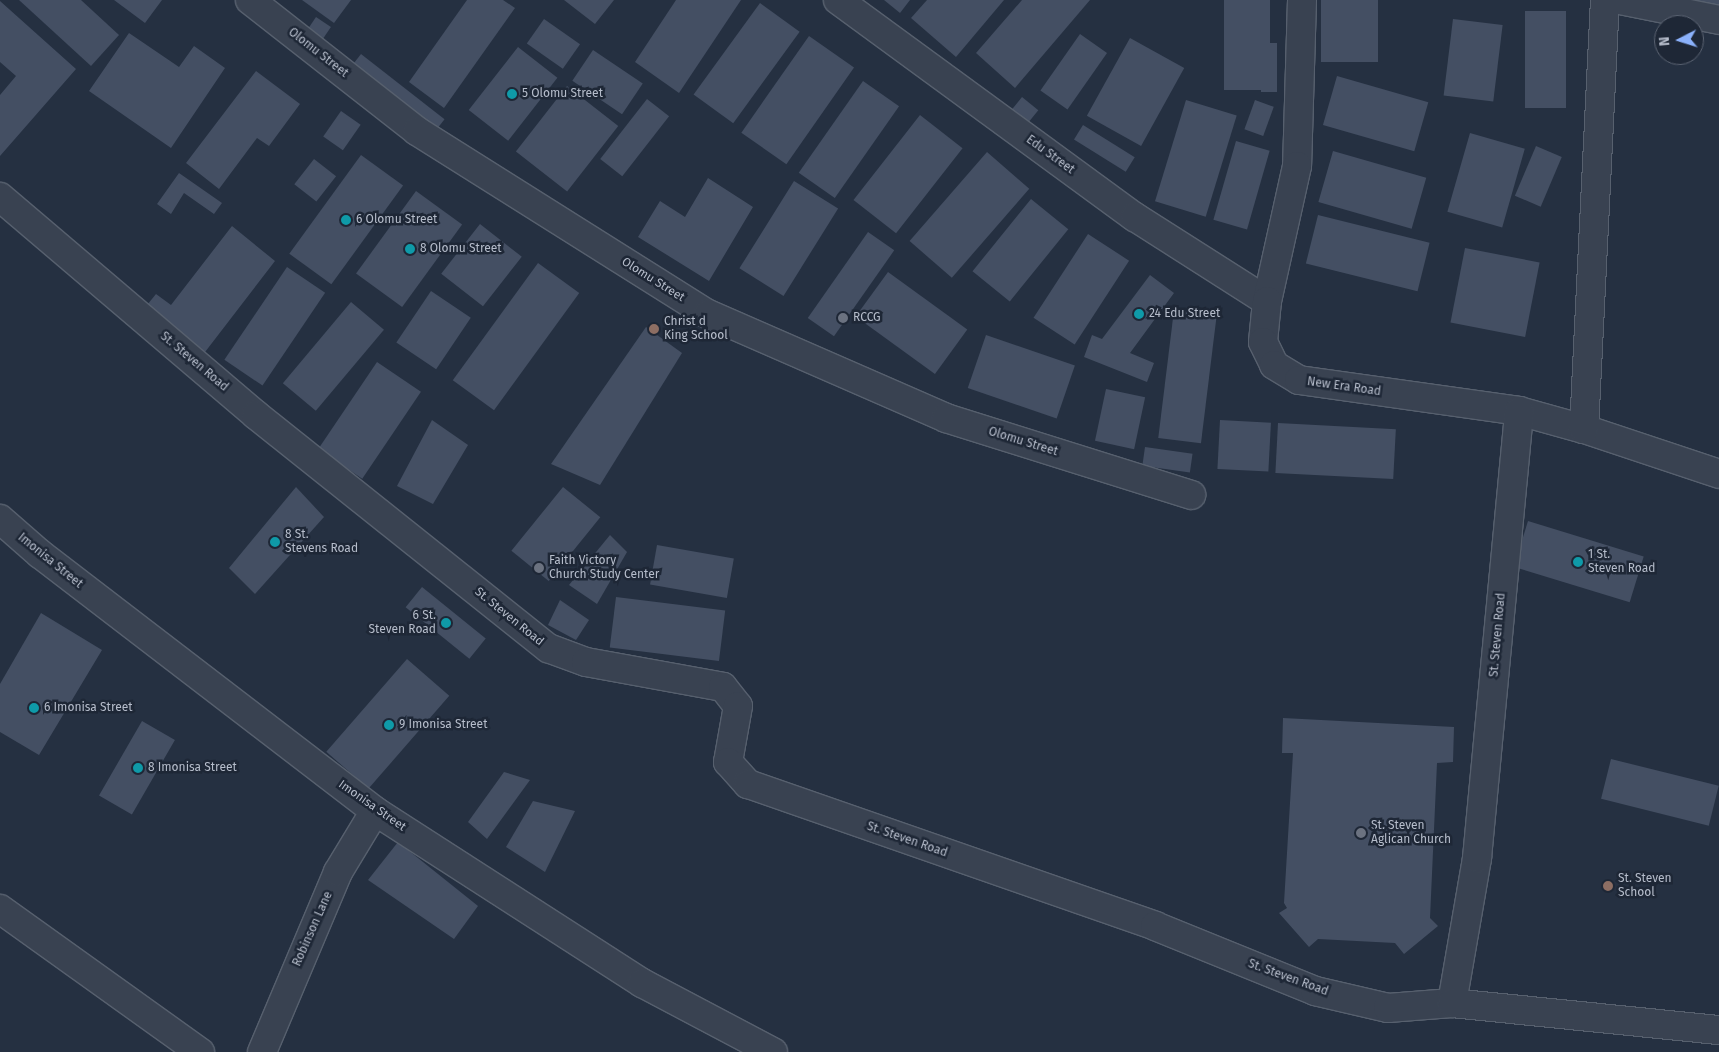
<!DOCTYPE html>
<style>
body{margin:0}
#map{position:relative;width:1719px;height:1052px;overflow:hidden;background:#253041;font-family:"Fira Sans",sans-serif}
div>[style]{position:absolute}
.building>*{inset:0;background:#444f63;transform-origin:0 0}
.roads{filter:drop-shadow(1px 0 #57606e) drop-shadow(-1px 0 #57606e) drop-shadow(0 1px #57606e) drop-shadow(0 -1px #57606e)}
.minor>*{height:28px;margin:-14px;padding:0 14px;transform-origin:14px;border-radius:14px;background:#394251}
.dots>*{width:14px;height:14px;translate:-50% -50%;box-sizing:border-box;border:2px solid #1e2736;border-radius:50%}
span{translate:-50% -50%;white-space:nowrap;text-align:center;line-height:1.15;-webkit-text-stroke:5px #1e2736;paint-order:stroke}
.street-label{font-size:12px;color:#b6bdcb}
.poi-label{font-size:12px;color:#b6bdcb}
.left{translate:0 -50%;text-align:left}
.right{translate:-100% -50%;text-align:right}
.north{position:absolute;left:1654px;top:15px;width:50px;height:50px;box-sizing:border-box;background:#1e2736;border:1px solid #5b6372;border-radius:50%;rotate:265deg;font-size:14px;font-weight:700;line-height:20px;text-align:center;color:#b6bdcb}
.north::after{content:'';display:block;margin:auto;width:18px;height:22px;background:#8bb1fb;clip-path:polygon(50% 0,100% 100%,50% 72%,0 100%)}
</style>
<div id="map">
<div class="building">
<div style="clip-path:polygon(19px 0,81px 0,119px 35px,91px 66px)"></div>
<div style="clip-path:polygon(114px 0,162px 0,145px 23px)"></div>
<div style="clip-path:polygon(302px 0,351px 0,334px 23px)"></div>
<div style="clip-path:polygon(467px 0,503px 0,515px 8px,444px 108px,409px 82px)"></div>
<div style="clip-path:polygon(564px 0,614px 0,595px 24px)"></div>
<div style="clip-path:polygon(676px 0,741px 0,679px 93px,635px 62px)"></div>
<div style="clip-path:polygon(884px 0,910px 0,900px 13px)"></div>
<div style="clip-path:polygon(927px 0,1004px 0,956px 57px,911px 18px)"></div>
<div style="clip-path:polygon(1022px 0,1090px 0,1015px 88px,976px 53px)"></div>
<div style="left:1224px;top:0;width:46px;height:90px"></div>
<div style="left:1321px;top:0;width:57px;height:62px"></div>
<div style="clip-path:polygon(1692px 0,1719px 0,1719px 6px,1692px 1px)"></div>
<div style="clip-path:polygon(0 1px,76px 69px,0 156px,0 95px,16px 76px,0 62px)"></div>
<div style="left:760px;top:3px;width:49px;height:113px;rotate:36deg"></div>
<div style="left:1525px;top:11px;width:41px;height:97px"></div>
<div style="left:316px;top:17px;width:18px;height:19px;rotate:34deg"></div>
<div style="left:544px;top:19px;width:44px;height:30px;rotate:35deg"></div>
<div style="left:1453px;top:19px;width:50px;height:77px;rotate:7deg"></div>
<div style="clip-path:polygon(129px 33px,179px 67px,194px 46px,225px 68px,171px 148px,89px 91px)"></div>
<div style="left:1080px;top:34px;width:33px;height:69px;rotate:35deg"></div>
<div style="left:809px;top:36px;width:55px;height:118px;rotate:35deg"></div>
<div style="left:1130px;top:38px;width:62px;height:89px;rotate:29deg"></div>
<div style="left:1261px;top:43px;width:16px;height:49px"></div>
<div style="left:518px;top:47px;width:50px;height:80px;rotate:38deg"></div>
<div style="left:593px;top:50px;width:60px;height:37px;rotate:34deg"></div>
<div style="left:361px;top:54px;width:106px;height:18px;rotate:38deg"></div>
<div style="clip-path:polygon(256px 71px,300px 104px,269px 146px,257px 138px,219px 189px,186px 163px)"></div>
<div style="left:1337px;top:76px;width:95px;height:51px;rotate:16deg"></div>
<div style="left:863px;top:81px;width:44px;height:112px;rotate:35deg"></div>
<div style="left:567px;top:86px;width:65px;height:83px;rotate:38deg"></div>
<div style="left:1022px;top:97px;width:21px;height:20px;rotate:39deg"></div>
<div style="left:647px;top:99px;width:28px;height:76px;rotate:38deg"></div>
<div style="left:1186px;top:100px;width:53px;height:106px;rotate:17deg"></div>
<div style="left:1255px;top:100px;width:20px;height:31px;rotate:20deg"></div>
<div style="left:341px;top:111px;width:24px;height:31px;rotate:35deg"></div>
<div style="left:920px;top:115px;width:54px;height:108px;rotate:38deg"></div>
<div style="left:1083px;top:125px;width:61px;height:17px;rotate:32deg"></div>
<div style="left:1470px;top:133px;width:57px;height:82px;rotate:16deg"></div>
<div style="left:1236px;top:141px;width:35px;height:82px;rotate:16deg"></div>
<div style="left:1536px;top:146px;width:28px;height:54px;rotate:23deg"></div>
<div style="left:1333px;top:151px;width:97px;height:53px;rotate:16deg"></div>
<div style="left:987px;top:152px;width:56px;height:118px;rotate:41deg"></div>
<div style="left:361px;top:155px;width:52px;height:122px;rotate:36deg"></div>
<div style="left:314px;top:159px;width:28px;height:32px;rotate:38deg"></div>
<div style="clip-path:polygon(179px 173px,222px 203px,214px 214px,184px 193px,171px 214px,157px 204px)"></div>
<div style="clip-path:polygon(708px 178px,753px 207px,709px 281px,638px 237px,660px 201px,685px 217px)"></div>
<div style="left:794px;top:181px;width:52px;height:103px;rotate:32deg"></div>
<div style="left:416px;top:191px;width:57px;height:102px;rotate:36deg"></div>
<div style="left:1031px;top:199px;width:48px;height:93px;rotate:39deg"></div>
<div style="left:1318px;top:215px;width:115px;height:50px;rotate:14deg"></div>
<div style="left:480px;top:224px;width:53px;height:63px;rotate:38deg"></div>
<div style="clip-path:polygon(232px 226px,275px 261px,202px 356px,143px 310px,156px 294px,171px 305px)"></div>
<div style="left:868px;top:232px;width:32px;height:105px;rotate:35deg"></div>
<div style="left:1088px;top:234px;width:49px;height:100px;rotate:33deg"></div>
<div style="left:1465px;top:248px;width:76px;height:76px;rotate:11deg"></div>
<div style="left:538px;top:263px;width:51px;height:145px;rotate:36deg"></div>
<div style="left:287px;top:267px;width:46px;height:112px;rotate:34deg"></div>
<div style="left:888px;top:272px;width:98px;height:55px;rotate:36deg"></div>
<div style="clip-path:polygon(1150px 275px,1174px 293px,1130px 353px,1154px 363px,1147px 382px,1084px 357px,1092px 335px,1102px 339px)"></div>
<div style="left:431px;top:291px;width:48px;height:62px;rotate:34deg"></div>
<div style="left:351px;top:302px;width:43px;height:106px;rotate:40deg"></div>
<div style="left:1174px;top:310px;width:43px;height:129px;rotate:7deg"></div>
<div style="clip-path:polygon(646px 327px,682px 353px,600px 485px,551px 464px)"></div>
<div style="left:986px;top:335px;width:94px;height:56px;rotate:19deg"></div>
<div style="left:377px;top:362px;width:53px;height:105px;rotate:34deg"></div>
<div style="left:1106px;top:389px;width:40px;height:53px;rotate:12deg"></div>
<div style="clip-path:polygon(432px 420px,468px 445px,433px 504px,397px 486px)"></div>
<div style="left:1220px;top:420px;width:51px;height:49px;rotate:3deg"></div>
<div style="left:1278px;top:423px;width:118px;height:50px;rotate:3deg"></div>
<div style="left:1145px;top:447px;width:48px;height:19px;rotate:8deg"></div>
<div style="clip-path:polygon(296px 487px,324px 517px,255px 594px,229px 568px)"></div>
<div style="left:563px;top:487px;width:48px;height:82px;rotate:39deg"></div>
<div style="left:1528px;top:521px;width:121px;height:48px;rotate:17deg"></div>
<div style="clip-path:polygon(610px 535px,627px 552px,597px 604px,569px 585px)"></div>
<div style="left:657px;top:545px;width:78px;height:40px;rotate:10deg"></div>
<div style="left:422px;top:587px;width:82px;height:26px;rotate:39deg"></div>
<div style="left:616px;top:597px;width:110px;height:51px;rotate:7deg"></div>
<div style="clip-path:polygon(560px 600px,589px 620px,576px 640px,548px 625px)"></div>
<div style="clip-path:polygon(41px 613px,102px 650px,39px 755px,0 732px,0 684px)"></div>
<div style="left:407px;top:659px;width:56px;height:123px;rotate:41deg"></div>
<div style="clip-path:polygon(1283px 718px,1454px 727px,1453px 762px,1437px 763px,1430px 918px,1438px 926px,1404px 954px,1395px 943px,1318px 939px,1309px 947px,1279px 913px,1287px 908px,1284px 903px,1293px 753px,1282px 753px)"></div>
<div style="left:142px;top:721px;width:38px;height:86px;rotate:30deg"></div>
<div style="left:1611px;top:759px;width:111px;height:41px;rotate:14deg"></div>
<div style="clip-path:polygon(504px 772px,530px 780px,487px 839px,468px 822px)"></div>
<div style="clip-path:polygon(533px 801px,575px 811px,545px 872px,506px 847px)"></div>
<div style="clip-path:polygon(398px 842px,478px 906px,454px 939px,368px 880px)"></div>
</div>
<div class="roads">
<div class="minor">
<div style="left:250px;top:0;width:212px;rotate:38.1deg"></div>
<div style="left:417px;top:131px;width:344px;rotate:32.2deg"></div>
<div style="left:708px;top:314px;width:260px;rotate:23.6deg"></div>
<div style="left:946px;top:418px;width:257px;rotate:17.4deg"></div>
<div style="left:838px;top:0;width:368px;rotate:36.2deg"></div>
<div style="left:1135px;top:217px;width:156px;rotate:32.5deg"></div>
<div style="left:1302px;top:0;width:166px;rotate:91.7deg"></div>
<div style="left:1297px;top:166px;width:138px;rotate:102.5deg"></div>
<div style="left:1267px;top:301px;width:41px;rotate:95.6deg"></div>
<div style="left:1263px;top:342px;width:25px;rotate:64deg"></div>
<div style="left:1274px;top:365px;width:29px;rotate:31deg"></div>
<div style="left:1299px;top:380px;width:222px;rotate:8deg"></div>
<div style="left:1519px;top:411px;width:67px;rotate:15.5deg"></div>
<div style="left:1584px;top:429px;width:142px;rotate:18.4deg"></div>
<div style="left:1620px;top:0;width:101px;rotate:11.4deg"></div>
<div style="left:0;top:197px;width:336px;rotate:40.4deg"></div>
<div style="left:256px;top:415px;width:374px;rotate:38.6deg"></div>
<div style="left:548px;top:648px;width:40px;rotate:20.2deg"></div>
<div style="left:586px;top:662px;width:139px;rotate:10.3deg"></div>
<div style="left:723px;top:687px;width:24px;rotate:52deg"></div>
<div style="left:738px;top:706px;width:57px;rotate:100.1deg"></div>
<div style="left:728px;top:762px;width:30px;rotate:48deg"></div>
<div style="left:748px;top:784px;width:431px;rotate:19.2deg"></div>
<div style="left:1155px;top:926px;width:173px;rotate:22.1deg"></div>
<div style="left:1315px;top:991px;width:75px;rotate:13.1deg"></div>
<div style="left:1388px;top:1008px;width:64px;rotate:-4.5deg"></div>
<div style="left:1452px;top:1003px;width:147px;rotate:-80.2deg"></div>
<div style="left:1477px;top:858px;width:449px;rotate:-84.6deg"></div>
<div style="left:1584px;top:429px;width:430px;rotate:-87.2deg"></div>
<div style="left:0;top:519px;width:53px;rotate:41.2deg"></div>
<div style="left:40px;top:554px;width:422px;rotate:37.5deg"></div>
<div style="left:375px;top:811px;width:318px;rotate:32.8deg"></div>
<div style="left:642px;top:983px;width:148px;rotate:27.8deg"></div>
<div style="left:0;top:909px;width:246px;rotate:35.6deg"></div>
<div style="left:1452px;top:1003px;width:268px;rotate:5.8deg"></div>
<div style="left:262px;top:1052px;width:195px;rotate:-67.1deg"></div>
<div style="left:338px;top:872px;width:71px;rotate:-58.8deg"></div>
</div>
</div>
<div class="dots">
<div style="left:512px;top:94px;background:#0f9aa8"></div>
<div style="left:346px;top:220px;background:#0f9aa8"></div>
<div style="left:410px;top:249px;background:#0f9aa8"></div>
<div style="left:1139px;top:314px;background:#0f9aa8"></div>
<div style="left:843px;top:318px;background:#6b7280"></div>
<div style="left:654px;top:329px;background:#8d6e63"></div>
<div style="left:275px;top:542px;background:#0f9aa8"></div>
<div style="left:1578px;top:562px;background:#0f9aa8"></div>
<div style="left:539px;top:568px;background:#6b7280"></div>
<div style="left:446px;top:623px;background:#0f9aa8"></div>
<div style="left:34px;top:708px;background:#0f9aa8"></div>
<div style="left:389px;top:725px;background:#0f9aa8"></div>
<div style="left:138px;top:768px;background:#0f9aa8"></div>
<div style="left:1361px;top:833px;background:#6b7280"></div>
<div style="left:1608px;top:886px;background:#8d6e63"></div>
</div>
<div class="street-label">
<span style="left:318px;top:53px;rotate:38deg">Olomu Street</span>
<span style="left:1050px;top:155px;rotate:36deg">Edu Street</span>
<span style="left:653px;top:280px;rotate:32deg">Olomu Street</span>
<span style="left:194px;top:362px;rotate:40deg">St. Steven Road</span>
<span style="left:1344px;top:387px;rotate:8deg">New Era Road</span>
<span style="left:1023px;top:442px;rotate:17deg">Olomu Street</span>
<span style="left:50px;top:561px;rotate:39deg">Imonisa Street</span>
<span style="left:509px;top:617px;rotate:39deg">St. Steven Road</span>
<span style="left:1498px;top:635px;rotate:-85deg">St. Steven Road</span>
<span style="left:372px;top:806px;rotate:35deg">Imonisa Street</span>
<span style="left:907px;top:840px;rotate:19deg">St. Steven Road</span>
<span style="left:313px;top:929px;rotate:-66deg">Robinson Lane</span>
<span style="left:1288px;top:978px;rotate:20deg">St. Steven Road</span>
</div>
<div class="poi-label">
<span class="left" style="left:522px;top:94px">5 Olomu Street</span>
<span class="left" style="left:356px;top:220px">6 Olomu Street</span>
<span class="left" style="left:420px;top:249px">8 Olomu Street</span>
<span class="left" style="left:1149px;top:314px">24 Edu Street</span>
<span class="left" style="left:853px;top:318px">RCCG</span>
<span class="left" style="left:664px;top:329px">Christ d<br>King School</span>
<span class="left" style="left:285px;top:542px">8 St.<br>Stevens Road</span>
<span class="left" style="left:1588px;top:562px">1 St.<br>Steven Road</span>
<span class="left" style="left:549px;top:568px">Faith Victory<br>Church Study Center</span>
<span class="right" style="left:436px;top:623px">6 St.<br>Steven Road</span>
<span class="left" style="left:44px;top:708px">6 Imonisa Street</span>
<span class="left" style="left:399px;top:725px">9 Imonisa Street</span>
<span class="left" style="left:148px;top:768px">8 Imonisa Street</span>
<span class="left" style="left:1371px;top:833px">St. Steven<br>Aglican Church</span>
<span class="left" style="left:1618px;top:886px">St. Steven<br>School</span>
</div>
<div class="north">N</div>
</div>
